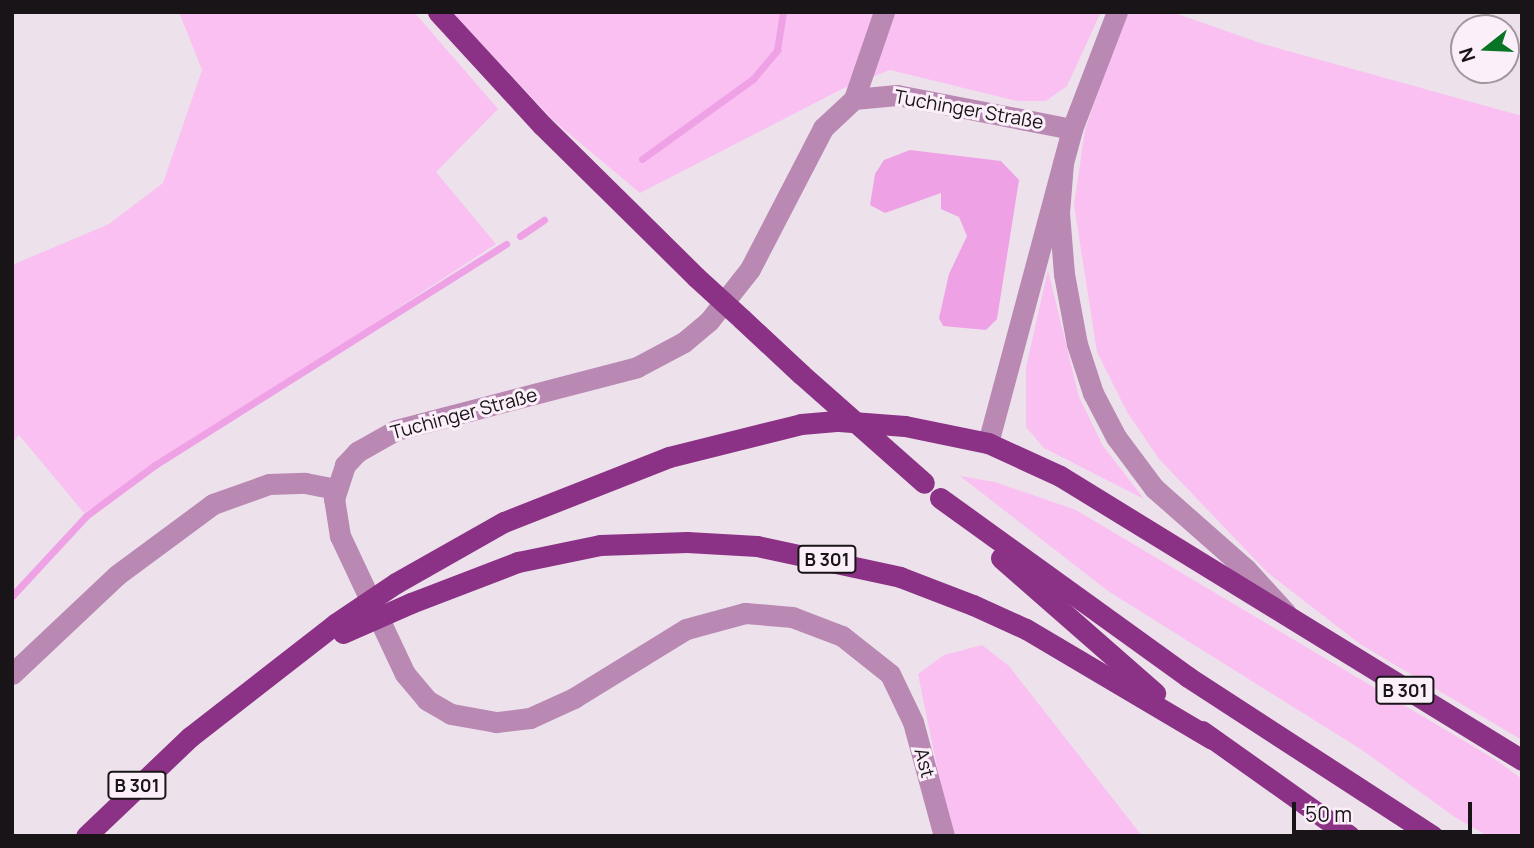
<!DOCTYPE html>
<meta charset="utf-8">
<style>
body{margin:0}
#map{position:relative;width:1534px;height:848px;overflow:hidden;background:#ede2ec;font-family:Manrope,sans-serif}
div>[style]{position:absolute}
.green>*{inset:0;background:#f9c0f1}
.water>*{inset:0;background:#efa1e6}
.stream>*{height:7px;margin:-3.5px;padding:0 3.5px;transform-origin:3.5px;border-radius:3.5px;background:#efa1e6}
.minor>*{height:21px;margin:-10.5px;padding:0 10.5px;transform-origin:10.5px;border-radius:10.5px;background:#b988b3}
.major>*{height:21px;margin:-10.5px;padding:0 10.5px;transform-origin:10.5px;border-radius:10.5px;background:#8c3286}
.major-bridge>*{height:21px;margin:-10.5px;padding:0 10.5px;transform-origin:10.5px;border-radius:10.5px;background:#8c3286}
span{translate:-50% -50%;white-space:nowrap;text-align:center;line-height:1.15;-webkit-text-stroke:6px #fbeff9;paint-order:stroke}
.shield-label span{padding:2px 5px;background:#fbeff9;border:2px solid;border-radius:5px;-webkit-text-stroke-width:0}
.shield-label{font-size:18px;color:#181417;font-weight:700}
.street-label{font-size:19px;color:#181417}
.frame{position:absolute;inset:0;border:14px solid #181417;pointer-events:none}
.north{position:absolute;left:1450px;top:14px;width:70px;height:70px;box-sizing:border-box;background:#fbeff9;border:2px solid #a0979f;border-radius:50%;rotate:252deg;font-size:19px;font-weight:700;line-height:28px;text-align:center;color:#181417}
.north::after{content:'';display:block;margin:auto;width:24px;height:32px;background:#0a7426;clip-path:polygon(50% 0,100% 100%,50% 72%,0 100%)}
.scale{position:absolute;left:1292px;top:802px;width:180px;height:32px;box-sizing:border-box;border:4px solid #181417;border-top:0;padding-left:9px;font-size:21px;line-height:24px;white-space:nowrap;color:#181417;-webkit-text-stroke:5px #fbeff9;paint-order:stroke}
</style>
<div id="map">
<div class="green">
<div style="clip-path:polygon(179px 12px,414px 12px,498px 109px,436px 172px,496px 244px,84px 513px,19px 435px,12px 443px,12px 265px,109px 224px,163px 183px,202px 70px)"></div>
<div style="clip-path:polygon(452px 12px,1101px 12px,1067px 86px,1046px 101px,1017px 101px,890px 70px,844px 88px,640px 193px,554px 121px)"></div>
<div style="clip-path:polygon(1126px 12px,1172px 12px,1263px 44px,1522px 116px,1522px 740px,1360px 644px,1268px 573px,1159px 459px,1127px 412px,1097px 352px,1074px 205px,1085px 130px)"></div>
<div style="clip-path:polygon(1048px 270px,1079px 397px,1103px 446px,1144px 499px,1044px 448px,1026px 427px,1026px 367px)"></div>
<div style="clip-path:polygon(960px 476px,995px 482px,1076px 510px,1496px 760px,1522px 779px,1522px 836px,1488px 836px,1456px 818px,1362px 750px,1108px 591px)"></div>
<div style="clip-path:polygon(982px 645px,1009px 666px,1142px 836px,955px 836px,948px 821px,918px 674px,944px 655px)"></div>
</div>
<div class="water">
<div style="clip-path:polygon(910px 150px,1001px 161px,1019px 180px,997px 319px,986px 330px,943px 326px,939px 318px,949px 274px,967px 236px,959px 217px,941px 209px,941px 193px,885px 213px,870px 205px,875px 174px,884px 160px)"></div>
</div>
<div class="stream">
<div style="left:642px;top:159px;width:137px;rotate:-35.8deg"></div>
<div style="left:753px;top:79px;width:38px;rotate:-50deg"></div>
<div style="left:777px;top:50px;width:38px;rotate:-81deg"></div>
<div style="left:520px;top:236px;width:29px;rotate:-34deg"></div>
<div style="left:12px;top:596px;width:109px;rotate:-47.2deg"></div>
<div style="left:86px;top:516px;width:86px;rotate:-36.5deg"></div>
<div style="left:155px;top:465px;width:415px;rotate:-32.2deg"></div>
</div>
<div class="minor">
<div style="left:854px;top:99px;width:92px;rotate:-71deg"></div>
<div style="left:1063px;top:163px;width:50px;rotate:94.6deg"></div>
<div style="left:1059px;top:213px;width:61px;rotate:85.3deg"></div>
<div style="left:1064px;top:274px;width:71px;rotate:79.5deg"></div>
<div style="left:1077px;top:344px;width:52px;rotate:71.9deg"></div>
<div style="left:1093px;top:393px;width:50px;rotate:62.4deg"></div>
<div style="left:1116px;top:437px;width:64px;rotate:53.3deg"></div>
<div style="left:1154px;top:488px;width:123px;rotate:41.4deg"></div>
<div style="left:1246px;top:569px;width:59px;rotate:47.7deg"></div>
<div style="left:988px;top:443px;width:325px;rotate:-75deg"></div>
<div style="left:1072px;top:129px;width:125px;rotate:-69deg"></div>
<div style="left:12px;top:674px;width:144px;rotate:-43.3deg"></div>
<div style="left:117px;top:575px;width:119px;rotate:-36.5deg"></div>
<div style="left:213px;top:504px;width:59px;rotate:-19.7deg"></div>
<div style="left:269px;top:484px;width:36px;rotate:-2deg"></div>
<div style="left:305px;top:483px;width:32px;rotate:11deg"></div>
<div style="left:944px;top:836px;width:118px;rotate:-105.2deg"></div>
<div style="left:913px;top:722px;width:53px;rotate:-115.6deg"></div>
<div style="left:890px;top:674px;width:61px;rotate:-141.6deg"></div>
<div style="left:842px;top:636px;width:53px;rotate:-159.2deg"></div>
<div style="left:792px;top:617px;width:47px;rotate:-175.1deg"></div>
<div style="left:745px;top:613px;width:61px;rotate:164.8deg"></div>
<div style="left:686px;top:629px;width:132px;rotate:148.4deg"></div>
<div style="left:574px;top:698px;width:48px;rotate:155.6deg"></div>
<div style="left:530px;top:718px;width:34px;rotate:173deg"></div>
<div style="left:496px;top:722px;width:46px;rotate:-169.9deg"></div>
<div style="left:451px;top:714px;width:28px;rotate:-150deg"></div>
<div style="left:427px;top:700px;width:34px;rotate:-130deg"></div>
<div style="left:405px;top:674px;width:153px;rotate:-115.2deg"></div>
<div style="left:340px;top:536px;width:37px;rotate:-99deg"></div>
<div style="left:334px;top:499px;width:36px;rotate:-72deg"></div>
<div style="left:345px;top:465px;width:18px;rotate:-47deg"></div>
<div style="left:357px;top:452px;width:45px;rotate:-29.4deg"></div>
<div style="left:396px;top:430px;width:249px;rotate:-14.6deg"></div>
<div style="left:637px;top:367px;width:53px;rotate:-28deg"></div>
<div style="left:684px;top:342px;width:33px;rotate:-40deg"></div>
<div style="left:709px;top:321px;width:66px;rotate:-51.7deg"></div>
<div style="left:750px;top:269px;width:159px;rotate:-62.6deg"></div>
<div style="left:823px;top:128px;width:42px;rotate:-43.1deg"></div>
<div style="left:854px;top:99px;width:43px;rotate:-5.3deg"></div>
<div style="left:897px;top:95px;width:178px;rotate:11deg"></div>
</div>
<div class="major">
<div style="left:438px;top:12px;width:154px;rotate:47.4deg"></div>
<div style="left:542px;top:125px;width:216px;rotate:44.6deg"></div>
<div style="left:742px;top:319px;width:81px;rotate:43deg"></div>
<div style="left:940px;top:498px;width:306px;rotate:35.8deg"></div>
<div style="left:1188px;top:677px;width:292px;rotate:33deg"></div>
<div style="left:1001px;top:558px;width:205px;rotate:41.2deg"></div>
<div style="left:396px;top:583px;width:124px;rotate:-29.5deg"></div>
<div style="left:504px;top:522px;width:177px;rotate:-21.5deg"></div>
<div style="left:669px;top:457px;width:136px;rotate:-14deg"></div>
<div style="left:801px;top:424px;width:38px;rotate:-5deg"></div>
<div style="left:839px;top:421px;width:66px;rotate:4.3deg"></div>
<div style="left:905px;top:426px;width:85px;rotate:11.6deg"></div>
<div style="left:988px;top:443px;width:79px;rotate:24.6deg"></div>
<div style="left:1060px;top:476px;width:542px;rotate:31.58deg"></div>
<div style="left:411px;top:603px;width:115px;rotate:-21deg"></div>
<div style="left:518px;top:562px;width:84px;rotate:-11.7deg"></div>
<div style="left:600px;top:545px;width:87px;rotate:-2deg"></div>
<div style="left:687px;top:542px;width:70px;rotate:3.3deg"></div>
<div style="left:757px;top:546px;width:146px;rotate:12.2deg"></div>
<div style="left:900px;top:577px;width:78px;rotate:21deg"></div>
<div style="left:973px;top:605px;width:58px;rotate:24.4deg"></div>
<div style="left:1026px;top:629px;width:216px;rotate:30.6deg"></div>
<div style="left:1202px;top:731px;width:181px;rotate:35.4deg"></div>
<div style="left:86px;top:836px;width:144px;rotate:-43.6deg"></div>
<div style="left:190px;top:737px;width:184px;rotate:-37.9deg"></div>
</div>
<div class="major-bridge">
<div style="left:696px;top:277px;width:62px;rotate:42.4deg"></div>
<div style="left:801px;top:374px;width:164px;rotate:41.5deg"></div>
<div style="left:335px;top:624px;width:73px;rotate:-33.9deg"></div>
<div style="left:343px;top:633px;width:74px;rotate:-23.8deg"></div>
</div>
<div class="shield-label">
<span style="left:827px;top:559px">B 301</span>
<span style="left:1405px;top:690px">B 301</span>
<span style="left:137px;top:785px">B 301</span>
</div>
<div class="street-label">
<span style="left:969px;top:110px;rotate:10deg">Tuchinger Straße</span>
<span style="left:464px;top:414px;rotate:-15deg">Tuchinger Straße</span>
<span style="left:924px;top:763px;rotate:75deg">Ast</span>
</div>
<div class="frame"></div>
<div class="north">N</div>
<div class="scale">50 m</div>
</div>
